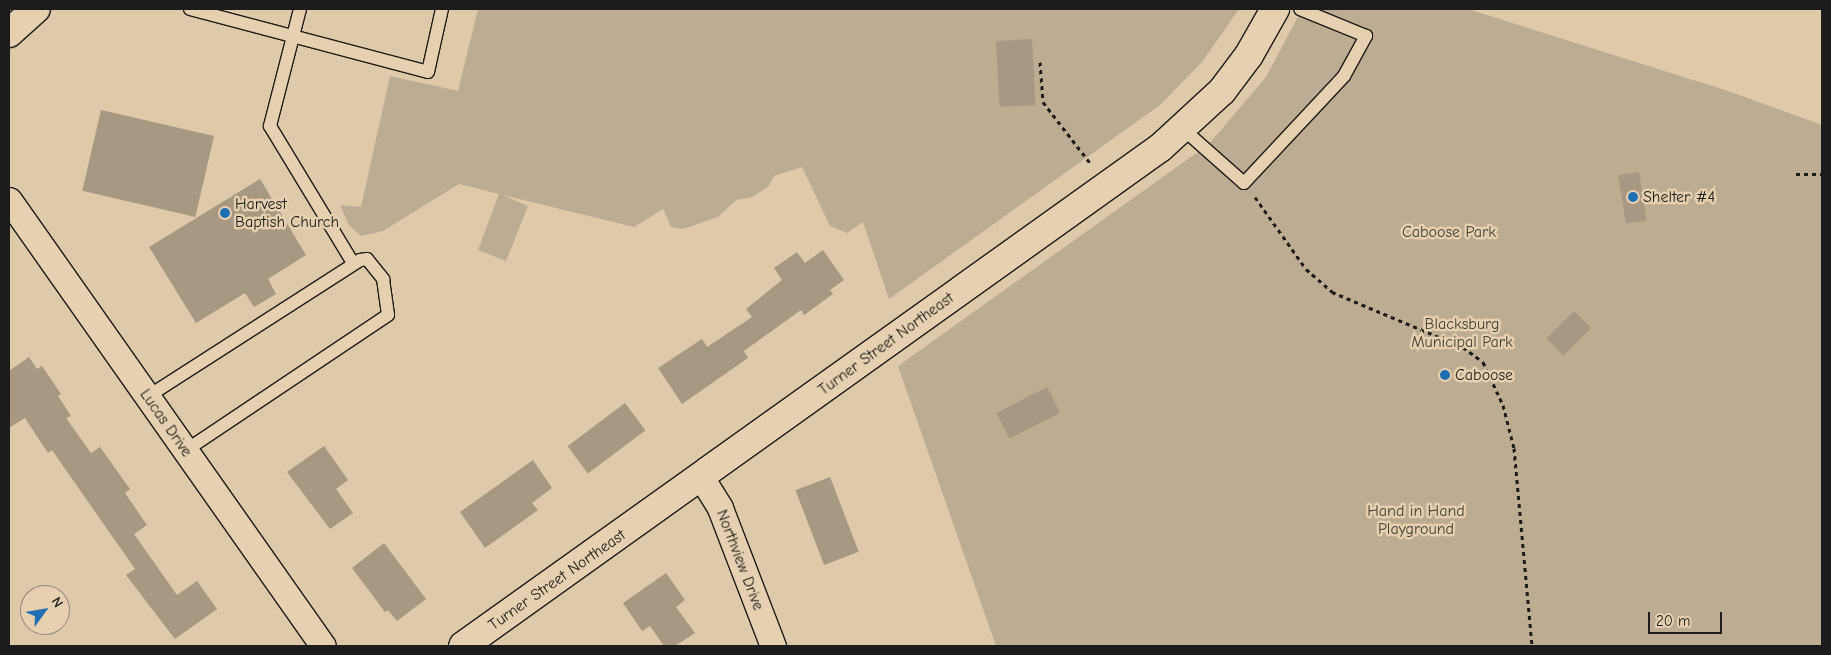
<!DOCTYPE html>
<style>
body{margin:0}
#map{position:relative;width:1831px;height:655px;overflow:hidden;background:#dec9a9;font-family:"Comic Neue",sans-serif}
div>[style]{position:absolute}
.green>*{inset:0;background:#beac92}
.building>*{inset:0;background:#a89882;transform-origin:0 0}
.path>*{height:3px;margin-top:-1.5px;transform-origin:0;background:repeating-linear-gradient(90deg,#1c1c1c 0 4px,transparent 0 8px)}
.roads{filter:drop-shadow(1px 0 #1c1c1c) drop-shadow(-1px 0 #1c1c1c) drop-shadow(0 1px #1c1c1c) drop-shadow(0 -1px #1c1c1c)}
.lane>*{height:12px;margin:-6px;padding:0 6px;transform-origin:6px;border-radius:6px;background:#e6d0af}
.street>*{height:25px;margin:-12.5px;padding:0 12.5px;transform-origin:12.5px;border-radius:12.5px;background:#e6d0af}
.secondary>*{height:28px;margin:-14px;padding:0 14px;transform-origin:14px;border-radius:14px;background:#e6d0af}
.dots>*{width:14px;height:14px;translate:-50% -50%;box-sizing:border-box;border:2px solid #e6d0af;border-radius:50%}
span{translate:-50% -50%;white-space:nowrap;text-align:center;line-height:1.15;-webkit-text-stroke:5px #e6d0af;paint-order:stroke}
.poi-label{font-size:16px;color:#1c1c1c}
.left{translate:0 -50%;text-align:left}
.park-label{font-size:16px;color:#44403a}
.street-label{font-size:16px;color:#1c1c1c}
.frame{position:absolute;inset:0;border:10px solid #1c1c1c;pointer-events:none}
.north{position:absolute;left:20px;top:585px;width:50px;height:50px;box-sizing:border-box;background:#e6d0af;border:1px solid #958874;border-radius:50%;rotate:58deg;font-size:14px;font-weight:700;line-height:20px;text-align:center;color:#1c1c1c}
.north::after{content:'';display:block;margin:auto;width:18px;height:22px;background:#1f6fb2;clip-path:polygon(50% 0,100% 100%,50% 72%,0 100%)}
.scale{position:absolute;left:1648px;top:612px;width:74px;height:22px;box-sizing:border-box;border:2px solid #1c1c1c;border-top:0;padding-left:6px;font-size:15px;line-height:18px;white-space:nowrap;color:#1c1c1c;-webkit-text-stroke:4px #e6d0af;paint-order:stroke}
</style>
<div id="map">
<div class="green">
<div style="clip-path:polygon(478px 9px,1239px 9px,1202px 62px,1160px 105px,889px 299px,863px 222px,847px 233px,830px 226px,802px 167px,774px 176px,768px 187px,752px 197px,736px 200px,718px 217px,683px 229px,671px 227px,663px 209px,634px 227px,503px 195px,528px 206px,506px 261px,478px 250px,499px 194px,459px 184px,383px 231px,361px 236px,349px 225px,340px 205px,361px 207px,390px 76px,458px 91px)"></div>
<div style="clip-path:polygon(1302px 9px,1468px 9px,1728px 91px,1822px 125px,1822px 646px,996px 646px,898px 366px,1209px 144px,1266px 77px)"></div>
</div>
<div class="building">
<div style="left:1032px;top:39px;width:66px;height:36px;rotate:87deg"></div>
<div style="left:101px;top:110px;width:116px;height:83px;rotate:13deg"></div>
<div style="left:1639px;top:172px;width:49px;height:21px;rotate:81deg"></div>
<div style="clip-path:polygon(260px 179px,306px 255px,268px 279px,276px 294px,254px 307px,245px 293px,196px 323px,149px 247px)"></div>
<div style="clip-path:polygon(823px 250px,844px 280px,830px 290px,833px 294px,804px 315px,801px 310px,744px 351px,748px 358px,682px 404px,658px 368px,702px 339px,707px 347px,752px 317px,746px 309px,782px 280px,774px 268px,797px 252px,805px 263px)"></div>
<div style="left:1574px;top:311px;width:24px;height:39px;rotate:45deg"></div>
<div style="clip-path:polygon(29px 357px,37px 369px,42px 366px,61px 394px,58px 396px,71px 416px,66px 418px,91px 453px,100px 447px,130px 489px,125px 493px,147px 525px,134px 534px,177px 595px,197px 581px,217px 609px,175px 639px,126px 575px,135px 569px,52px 450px,48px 453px,25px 418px,9px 428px,9px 371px)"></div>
<div style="left:1047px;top:387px;width:29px;height:57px;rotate:63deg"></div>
<div style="left:625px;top:403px;width:34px;height:72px;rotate:53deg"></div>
<div style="clip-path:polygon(324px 446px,348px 480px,336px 489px,353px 513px,330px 529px,287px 472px)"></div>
<div style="clip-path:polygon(533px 460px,552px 488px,532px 503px,538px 510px,485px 548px,460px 512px)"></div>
<div style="left:830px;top:477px;width:80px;height:37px;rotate:69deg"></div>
<div style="clip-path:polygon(384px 543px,426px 599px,397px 621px,388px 610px,385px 612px,352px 568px)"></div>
<div style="clip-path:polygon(666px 573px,685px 600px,676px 607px,695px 633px,675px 646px,664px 646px,650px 626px,642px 631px,623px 603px)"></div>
</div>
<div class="path">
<div style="left:1040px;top:62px;width:40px;rotate:85.7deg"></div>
<div style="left:1043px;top:102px;width:78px;rotate:52.3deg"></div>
<div style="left:1796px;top:174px;width:26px"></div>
<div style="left:1255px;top:197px;width:88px;rotate:54.7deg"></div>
<div style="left:1306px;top:269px;width:35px;rotate:41deg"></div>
<div style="left:1332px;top:292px;width:142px;rotate:22.8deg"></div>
<div style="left:1463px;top:347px;width:25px;rotate:37deg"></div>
<div style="left:1483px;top:362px;width:47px;rotate:65.1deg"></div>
<div style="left:1503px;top:405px;width:44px;rotate:75.7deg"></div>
<div style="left:1514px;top:448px;width:199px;rotate:84.8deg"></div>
</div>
<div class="roads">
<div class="lane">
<div style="left:190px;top:9px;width:246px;rotate:14.8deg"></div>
<div style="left:428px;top:72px;width:65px;rotate:-77.5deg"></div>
<div style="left:300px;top:9px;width:121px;rotate:104.4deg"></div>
<div style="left:270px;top:126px;width:160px;rotate:58.8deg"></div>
<div style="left:1183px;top:129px;width:81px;rotate:41.5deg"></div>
<div style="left:1244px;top:183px;width:146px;rotate:-46.9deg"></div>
<div style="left:1344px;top:76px;width:46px;rotate:-61.2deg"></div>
<div style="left:1366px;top:36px;width:71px;rotate:-157.8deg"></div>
<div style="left:147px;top:397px;width:253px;rotate:-32.7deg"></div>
<div style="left:360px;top:260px;width:7px;rotate:-8deg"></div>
<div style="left:367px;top:259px;width:26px;rotate:51deg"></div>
<div style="left:383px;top:279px;width:36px;rotate:82deg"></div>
<div style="left:388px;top:315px;width:244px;rotate:146.2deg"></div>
</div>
<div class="street">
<div style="left:9px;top:200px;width:545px;rotate:54.85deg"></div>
<div style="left:701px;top:477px;width:36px;rotate:58deg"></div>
<div style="left:720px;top:508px;width:148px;rotate:69deg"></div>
</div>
<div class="secondary">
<div style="left:9px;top:33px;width:36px;rotate:-42deg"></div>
<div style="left:463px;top:646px;width:857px;rotate:-35.55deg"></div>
<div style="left:1160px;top:148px;width:84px;rotate:-42.6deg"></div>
<div style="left:1222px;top:91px;width:45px;rotate:-53.1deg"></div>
<div style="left:1249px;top:55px;width:53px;rotate:-60.5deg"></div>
</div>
</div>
<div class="dots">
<div style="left:1633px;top:197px;background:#1f6fb2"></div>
<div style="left:225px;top:213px;background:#1f6fb2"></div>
<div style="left:1445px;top:375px;background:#1f6fb2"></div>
</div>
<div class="poi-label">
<span class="left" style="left:1643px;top:197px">Shelter #4</span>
<span class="left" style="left:235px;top:213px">Harvest<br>Baptish Church</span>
<span class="left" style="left:1455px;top:375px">Caboose</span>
</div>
<div class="park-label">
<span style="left:1449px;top:232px">Caboose Park</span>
<span style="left:1462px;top:333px">Blacksburg<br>Municipal Park</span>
<span style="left:1416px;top:520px">Hand in Hand<br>Playground</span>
</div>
<div class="street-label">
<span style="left:886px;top:344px;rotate:-36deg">Turner Street Northeast</span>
<span style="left:166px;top:423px;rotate:55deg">Lucas Drive</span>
<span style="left:740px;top:560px;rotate:69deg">Northview Drive</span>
<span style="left:557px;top:580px;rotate:-35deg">Turner Street Northeast</span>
</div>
<div class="frame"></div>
<div class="north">N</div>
<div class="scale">20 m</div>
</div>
